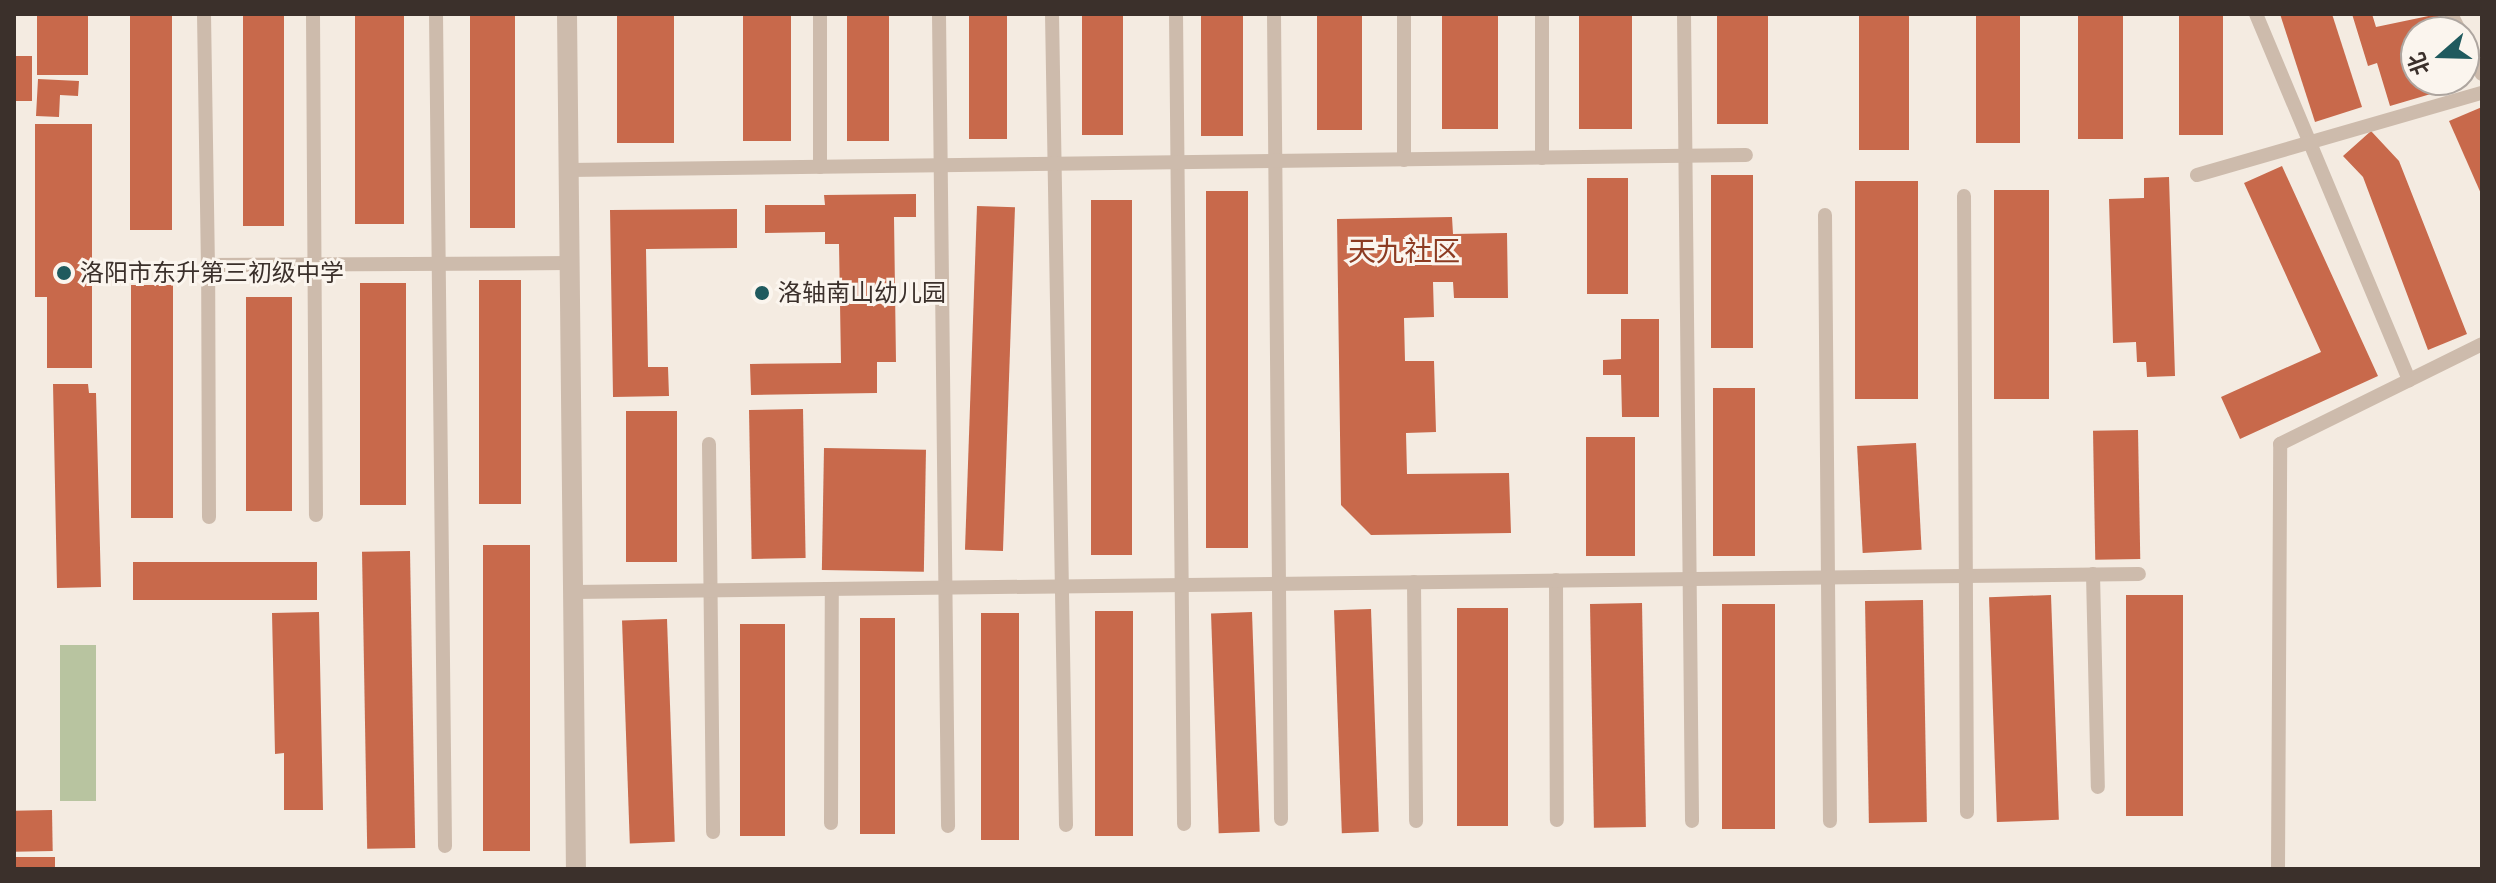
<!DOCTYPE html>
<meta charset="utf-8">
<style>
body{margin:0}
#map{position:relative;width:2496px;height:883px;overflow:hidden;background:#f4ebe1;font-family:Figtree,"Noto Sans SC",sans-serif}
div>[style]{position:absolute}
.green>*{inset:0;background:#b8c4a0;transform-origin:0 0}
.building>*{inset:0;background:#c8694b;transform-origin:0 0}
.lane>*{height:14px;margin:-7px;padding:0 7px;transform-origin:7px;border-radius:7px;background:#cdbbac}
.street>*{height:20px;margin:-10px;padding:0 10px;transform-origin:10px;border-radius:10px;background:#cdbbac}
.dots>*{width:22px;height:22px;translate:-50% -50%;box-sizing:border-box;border:4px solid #fbf5ee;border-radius:50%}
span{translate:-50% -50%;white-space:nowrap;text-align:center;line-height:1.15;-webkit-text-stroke:6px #fbf5ee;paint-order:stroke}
.poi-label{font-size:24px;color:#3b302b}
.left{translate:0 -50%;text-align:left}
.quarter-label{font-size:28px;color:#8c3b22}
.frame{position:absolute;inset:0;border:16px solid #3b302b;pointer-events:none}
.north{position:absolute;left:2400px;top:16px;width:80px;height:80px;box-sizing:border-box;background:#fbf5ee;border:2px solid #aea6a0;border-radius:50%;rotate:250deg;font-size:22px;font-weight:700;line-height:32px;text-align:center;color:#3b302b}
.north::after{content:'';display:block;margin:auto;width:28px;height:36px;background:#1f5a5e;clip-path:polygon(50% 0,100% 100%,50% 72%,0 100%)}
</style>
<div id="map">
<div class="green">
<div style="left:60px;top:645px;width:36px;height:156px"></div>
</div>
<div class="building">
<div style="left:37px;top:14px;width:51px;height:61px"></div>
<div style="left:130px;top:14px;width:42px;height:216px"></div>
<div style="left:243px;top:14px;width:41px;height:212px"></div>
<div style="left:355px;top:14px;width:49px;height:210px"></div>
<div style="left:470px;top:14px;width:45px;height:214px"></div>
<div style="left:617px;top:14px;width:57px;height:129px"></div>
<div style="left:743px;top:14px;width:48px;height:127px"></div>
<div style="left:847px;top:14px;width:42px;height:127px"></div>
<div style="left:969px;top:14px;width:38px;height:125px"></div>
<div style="left:1082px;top:14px;width:41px;height:121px"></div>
<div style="left:1201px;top:14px;width:42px;height:122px"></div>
<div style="left:1317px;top:14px;width:45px;height:116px"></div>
<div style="left:1442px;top:14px;width:56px;height:115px"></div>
<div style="left:1579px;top:14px;width:53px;height:115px"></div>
<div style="left:1717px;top:14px;width:51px;height:110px"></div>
<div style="left:1859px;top:14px;width:50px;height:136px"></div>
<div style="left:1976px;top:14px;width:44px;height:129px"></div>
<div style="left:2078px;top:14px;width:45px;height:125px"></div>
<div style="left:2179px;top:14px;width:44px;height:121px"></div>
<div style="clip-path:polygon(2280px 14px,2332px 14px,2362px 107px,2315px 122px)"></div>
<div style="clip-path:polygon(2352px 14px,2372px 14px,2376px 27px,2438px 14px,2443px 32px,2416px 32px,2416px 80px,2464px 80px,2465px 73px,2468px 83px,2390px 106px,2377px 63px,2368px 66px)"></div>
<div style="left:14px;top:56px;width:18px;height:45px"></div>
<div style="clip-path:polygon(38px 79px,79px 81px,78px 96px,60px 95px,59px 117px,36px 116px)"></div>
<div style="clip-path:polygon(2482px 107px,2482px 196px,2449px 121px)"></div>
<div style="clip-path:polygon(35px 124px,92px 124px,92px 368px,47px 368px,47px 297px,35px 297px)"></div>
<div style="clip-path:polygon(2371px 131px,2399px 161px,2467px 334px,2428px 350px,2363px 177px,2343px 156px)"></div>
<div style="clip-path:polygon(2282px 166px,2378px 376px,2240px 439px,2221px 397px,2321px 352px,2244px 183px)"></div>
<div style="left:1711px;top:175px;width:42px;height:173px"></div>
<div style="clip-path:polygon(2169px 177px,2175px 376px,2147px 377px,2146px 362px,2137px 362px,2136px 342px,2113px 343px,2109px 199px,2144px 198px,2144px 178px)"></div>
<div style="left:1587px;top:178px;width:41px;height:116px"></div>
<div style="left:1855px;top:181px;width:63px;height:218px"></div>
<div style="left:1994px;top:190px;width:55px;height:209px"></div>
<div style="left:1206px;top:191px;width:42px;height:357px"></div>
<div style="clip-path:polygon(916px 194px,916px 217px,894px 217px,896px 362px,877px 362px,877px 393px,751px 395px,750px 364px,841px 363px,839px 244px,825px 244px,825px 232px,765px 233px,765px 205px,825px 205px,824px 195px)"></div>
<div style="left:1091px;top:200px;width:41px;height:355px"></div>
<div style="left:977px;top:206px;width:38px;height:344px;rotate:2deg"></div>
<div style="clip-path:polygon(737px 209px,737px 248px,646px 249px,648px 367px,668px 367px,669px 396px,613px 397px,610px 210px)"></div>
<div style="clip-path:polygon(1452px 217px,1453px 234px,1507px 233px,1508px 298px,1454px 298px,1453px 282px,1433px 282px,1434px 317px,1404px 318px,1405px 361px,1434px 361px,1436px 432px,1406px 433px,1407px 474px,1509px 473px,1511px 533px,1371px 535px,1341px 505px,1337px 219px)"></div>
<div style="left:479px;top:280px;width:42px;height:224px"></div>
<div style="left:360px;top:283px;width:46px;height:222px"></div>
<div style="left:131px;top:285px;width:42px;height:233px"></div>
<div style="left:246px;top:297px;width:46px;height:214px"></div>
<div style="clip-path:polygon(1621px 319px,1659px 319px,1659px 417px,1622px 417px,1621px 375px,1603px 375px,1603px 360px,1621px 359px)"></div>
<div style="clip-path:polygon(53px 384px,88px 384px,89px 393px,96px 393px,101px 587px,57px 588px)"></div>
<div style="left:1713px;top:388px;width:42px;height:168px"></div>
<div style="left:803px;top:409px;width:149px;height:54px;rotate:89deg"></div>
<div style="left:626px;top:411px;width:51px;height:151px"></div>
<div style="left:2138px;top:430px;width:129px;height:45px;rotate:89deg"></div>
<div style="left:1586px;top:437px;width:49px;height:119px"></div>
<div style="left:1916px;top:443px;width:107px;height:59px;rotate:87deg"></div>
<div style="left:824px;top:448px;width:102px;height:122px;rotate:1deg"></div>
<div style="left:483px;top:545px;width:47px;height:306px"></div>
<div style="left:410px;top:551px;width:297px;height:48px;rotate:89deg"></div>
<div style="left:133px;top:562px;width:184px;height:38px"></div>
<div style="left:2051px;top:595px;width:225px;height:62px;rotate:88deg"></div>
<div style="left:2126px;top:595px;width:57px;height:221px"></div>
<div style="left:1923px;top:600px;width:222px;height:58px;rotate:89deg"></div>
<div style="left:1642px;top:603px;width:224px;height:52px;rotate:89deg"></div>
<div style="left:1722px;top:604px;width:53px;height:225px"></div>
<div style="left:1457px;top:608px;width:51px;height:218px"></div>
<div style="left:1371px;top:609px;width:223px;height:37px;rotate:88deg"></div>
<div style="left:1095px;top:611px;width:38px;height:225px"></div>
<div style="clip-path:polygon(319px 612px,323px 810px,284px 810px,284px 753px,275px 754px,272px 613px)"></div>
<div style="left:1252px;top:612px;width:220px;height:41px;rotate:88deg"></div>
<div style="left:981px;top:613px;width:38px;height:227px"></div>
<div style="left:860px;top:618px;width:35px;height:216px"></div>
<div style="left:667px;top:619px;width:223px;height:45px;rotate:88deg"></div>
<div style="left:740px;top:624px;width:45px;height:212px"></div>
<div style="left:52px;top:810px;width:41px;height:38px;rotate:89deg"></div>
<div style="left:55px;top:857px;width:12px;height:41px;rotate:90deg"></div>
</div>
<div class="lane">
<div style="left:204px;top:14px;width:251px;rotate:89.1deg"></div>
<div style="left:313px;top:14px;width:501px;rotate:89.66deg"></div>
<div style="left:436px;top:14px;width:832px;rotate:89.38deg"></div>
<div style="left:939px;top:14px;width:812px;rotate:89.36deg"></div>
<div style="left:1052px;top:14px;width:811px;rotate:89.01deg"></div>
<div style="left:1176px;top:14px;width:810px;rotate:89.43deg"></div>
<div style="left:1274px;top:14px;width:805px;rotate:89.5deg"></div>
<div style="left:1404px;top:14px;width:146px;rotate:90deg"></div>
<div style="left:1542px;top:14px;width:144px;rotate:90deg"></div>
<div style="left:1684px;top:14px;width:807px;rotate:89.43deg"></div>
<div style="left:2256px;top:14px;width:397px;rotate:67.3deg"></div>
<div style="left:2451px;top:14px;width:20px;rotate:63deg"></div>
<div style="left:2464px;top:39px;width:39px;rotate:63deg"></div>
<div style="left:820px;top:167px;width:153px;rotate:-90deg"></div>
<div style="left:569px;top:170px;width:1177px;rotate:-0.73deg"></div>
<div style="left:2197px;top:175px;width:297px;rotate:-16.1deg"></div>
<div style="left:1964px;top:196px;width:616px;rotate:89.72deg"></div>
<div style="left:1825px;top:215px;width:606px;rotate:89.53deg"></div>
<div style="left:709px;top:444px;width:388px;rotate:89.4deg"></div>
<div style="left:209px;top:517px;width:252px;rotate:-90.2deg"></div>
<div style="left:208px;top:265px;width:362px;rotate:-0.3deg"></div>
<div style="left:2093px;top:574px;width:213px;rotate:88.7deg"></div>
<div style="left:1556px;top:580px;width:240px;rotate:89.8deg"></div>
<div style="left:1414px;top:582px;width:239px;rotate:89.5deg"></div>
<div style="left:573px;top:592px;width:1566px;rotate:-0.66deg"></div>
<div style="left:831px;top:823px;width:234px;rotate:-89.8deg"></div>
<div style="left:2278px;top:869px;width:425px;rotate:-89.7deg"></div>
<div style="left:2280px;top:444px;width:225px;rotate:-26.3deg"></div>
</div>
<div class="street">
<div style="left:567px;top:14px;width:855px;rotate:89.4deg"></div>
</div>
<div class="dots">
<div style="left:64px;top:273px;background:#1f5a5e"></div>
<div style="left:762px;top:293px;background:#1f5a5e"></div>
</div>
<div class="poi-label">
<span class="left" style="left:80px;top:273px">洛阳市东升第三初级中学</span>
<span class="left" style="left:778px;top:293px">洛轴南山幼儿园</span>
</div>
<div class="quarter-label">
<span style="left:1404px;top:251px">天九社区</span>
</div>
<div class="frame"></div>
<div class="north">北</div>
</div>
